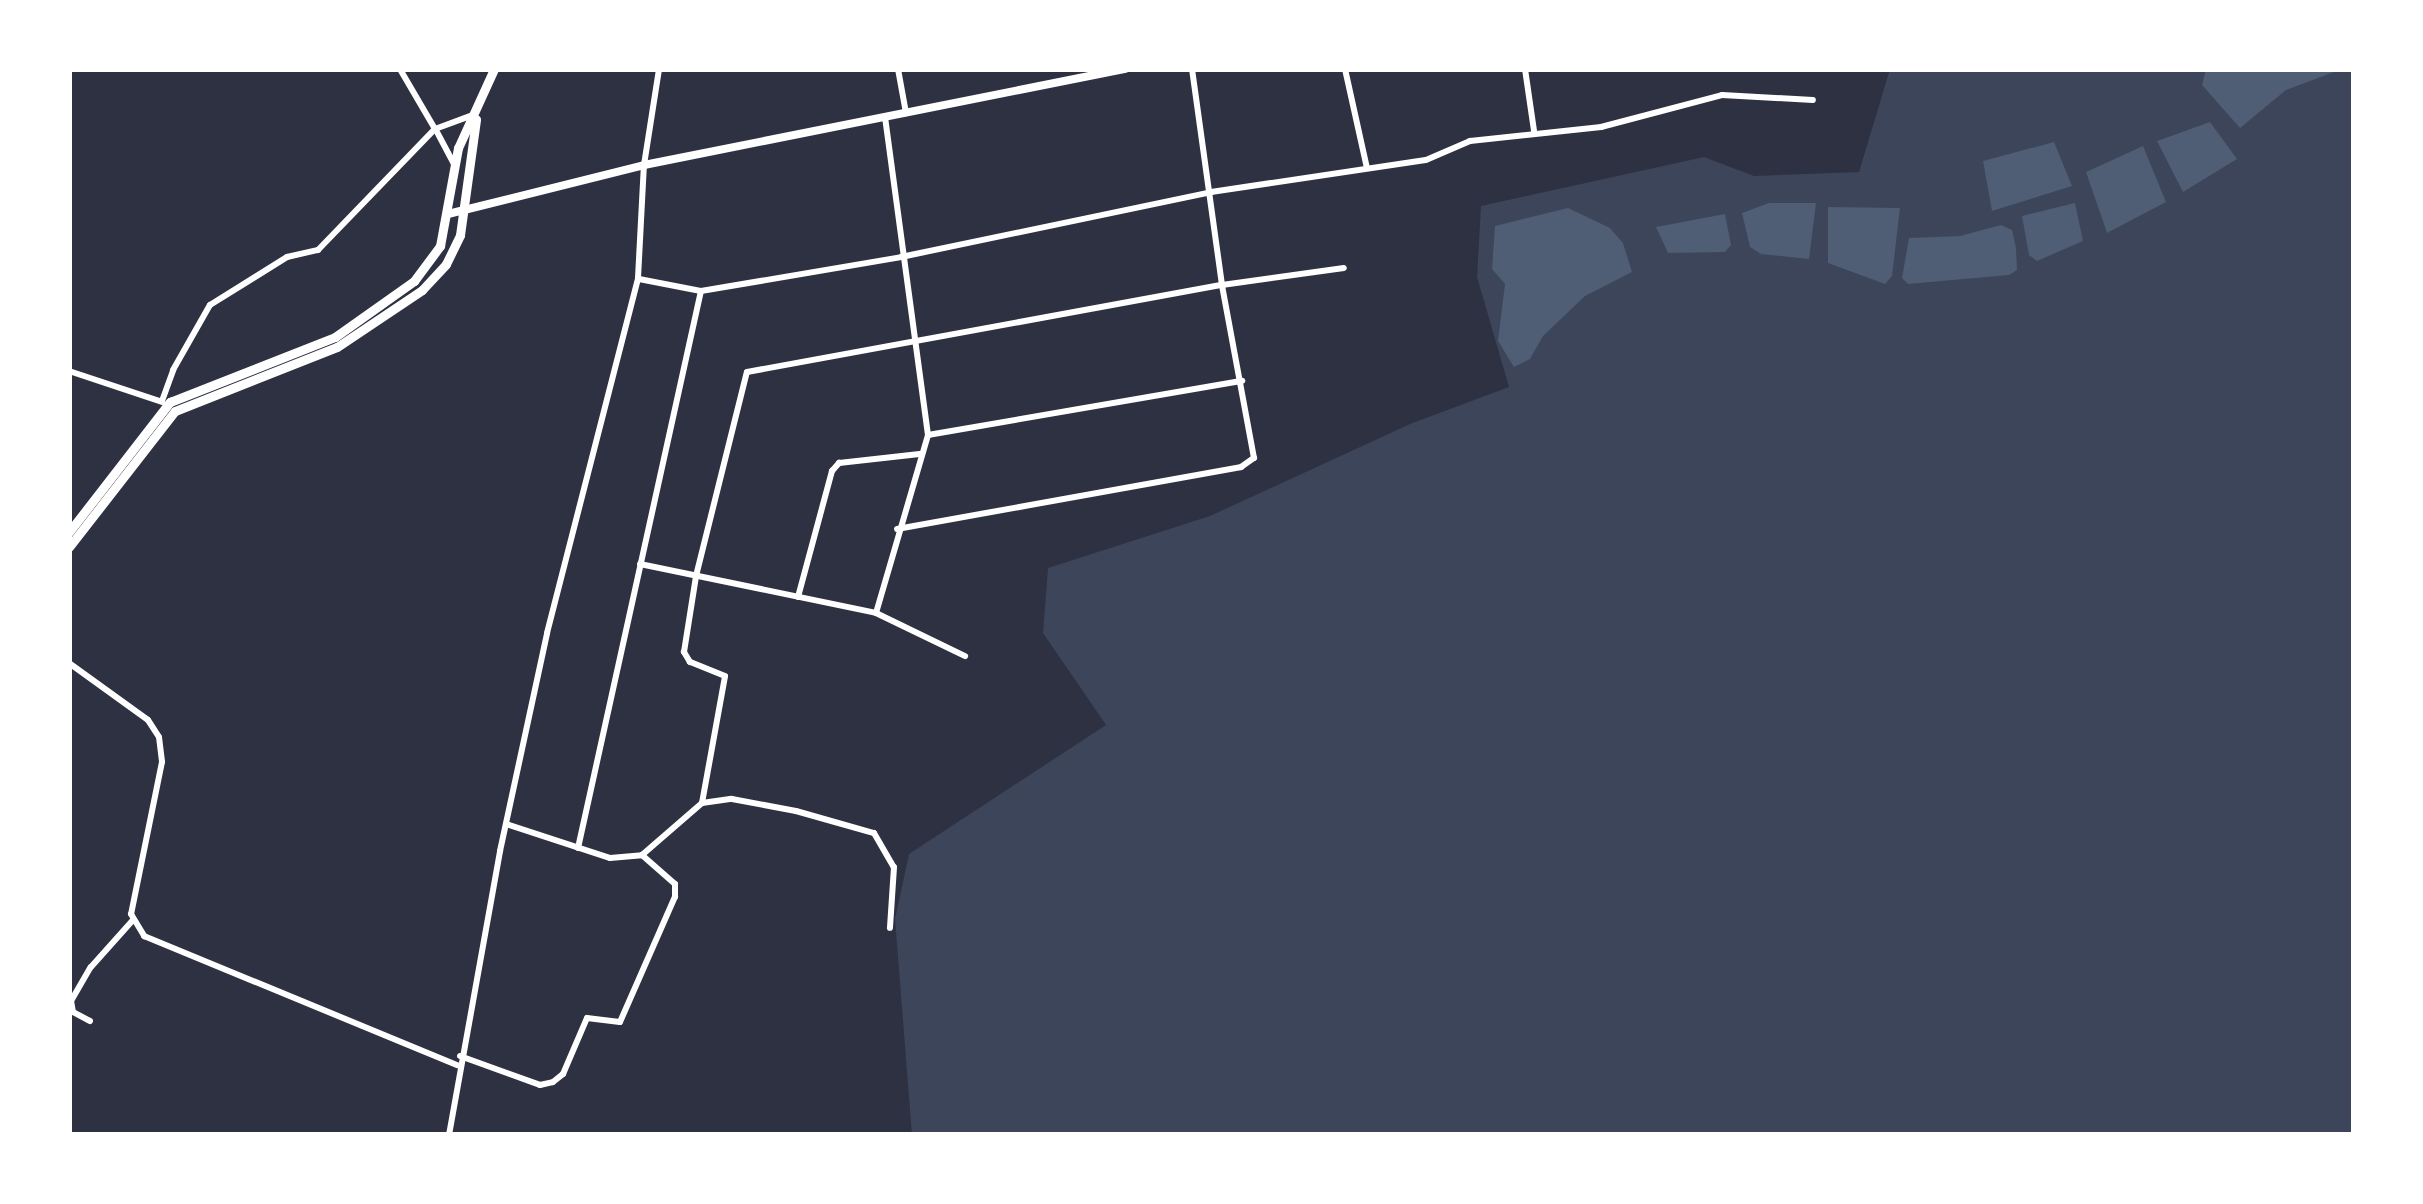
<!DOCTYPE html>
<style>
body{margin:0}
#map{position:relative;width:2423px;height:1204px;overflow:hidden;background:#2d3142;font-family:Rubik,sans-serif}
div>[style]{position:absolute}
.green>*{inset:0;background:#3c4559}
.water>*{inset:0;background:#4f5d75}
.minor>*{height:6px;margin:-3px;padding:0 3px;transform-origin:3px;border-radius:3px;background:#fff}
.tertiary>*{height:8px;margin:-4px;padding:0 4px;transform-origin:4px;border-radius:4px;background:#fff}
.secondary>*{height:9px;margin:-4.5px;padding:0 4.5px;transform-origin:4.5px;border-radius:4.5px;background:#fff}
span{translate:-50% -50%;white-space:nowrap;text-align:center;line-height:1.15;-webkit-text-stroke:9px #fff;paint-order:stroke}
.frame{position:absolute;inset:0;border:72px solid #fff;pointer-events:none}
</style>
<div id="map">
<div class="green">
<div style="clip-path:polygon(1890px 69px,2354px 69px,2354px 1135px,912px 1135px,895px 919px,909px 854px,1106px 725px,1043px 633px,1048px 568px,1210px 516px,1410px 424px,1509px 387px,1477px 277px,1481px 206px,1704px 157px,1754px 176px,1859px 172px)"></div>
</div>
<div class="water">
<div style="clip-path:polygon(2206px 69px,2342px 69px,2286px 90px,2240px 128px,2202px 85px)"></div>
<div style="clip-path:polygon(2210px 122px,2237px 159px,2183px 192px,2157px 141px)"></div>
<div style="clip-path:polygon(2054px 142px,2072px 186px,1992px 211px,1983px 161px)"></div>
<div style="clip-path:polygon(2143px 146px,2166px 202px,2107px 233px,2086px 172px)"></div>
<div style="clip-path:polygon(1769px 203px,1816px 203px,1809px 259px,1761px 254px,1750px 247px,1742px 213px)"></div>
<div style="clip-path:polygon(2075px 203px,2083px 241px,2037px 261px,2029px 255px,2022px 216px)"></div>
<div style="clip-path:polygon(1828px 207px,1900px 208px,1892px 276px,1885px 284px,1828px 263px)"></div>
<div style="clip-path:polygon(1568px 208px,1610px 228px,1623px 243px,1632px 272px,1585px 296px,1543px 336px,1530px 359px,1514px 367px,1498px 341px,1505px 284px,1492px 269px,1495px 226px)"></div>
<div style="clip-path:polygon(1725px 214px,1731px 245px,1725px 252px,1668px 253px,1656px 227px)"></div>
<div style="clip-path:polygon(2001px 225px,2012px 230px,2016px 248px,2017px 270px,2009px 275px,1908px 284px,1902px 278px,1909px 238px,1960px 236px)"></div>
</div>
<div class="minor">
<div style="left:898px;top:69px;width:45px;rotate:79.7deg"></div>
<div style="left:1345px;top:69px;width:101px;rotate:77.5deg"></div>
<div style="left:1525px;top:69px;width:63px;rotate:81.7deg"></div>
<div style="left:69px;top:70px;width:2px;rotate:-27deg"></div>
<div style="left:454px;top:164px;width:40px;rotate:-118deg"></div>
<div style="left:435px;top:129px;width:40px;rotate:-20.2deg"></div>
<div style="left:639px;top:279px;width:63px;rotate:11deg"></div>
<div style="left:69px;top:371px;width:98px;rotate:18.4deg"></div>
<div style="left:162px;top:401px;width:33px;rotate:-70deg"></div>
<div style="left:173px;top:370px;width:75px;rotate:-60.4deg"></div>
<div style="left:210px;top:305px;width:91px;rotate:-31.9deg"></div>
<div style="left:287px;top:257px;width:32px;rotate:-13deg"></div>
<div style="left:318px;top:250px;width:168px;rotate:-46deg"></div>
<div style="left:435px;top:129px;width:69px;rotate:-120.3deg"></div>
<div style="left:928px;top:435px;width:319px;rotate:-9.8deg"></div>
<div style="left:897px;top:529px;width:350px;rotate:-10.2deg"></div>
<div style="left:1241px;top:467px;width:16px;rotate:-35deg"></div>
<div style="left:1254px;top:458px;width:176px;rotate:-100.5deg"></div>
<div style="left:1222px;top:285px;width:218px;rotate:-97.9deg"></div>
<div style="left:640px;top:564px;width:241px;rotate:11.7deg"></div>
<div style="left:876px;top:613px;width:99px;rotate:25.8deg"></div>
<div style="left:798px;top:597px;width:131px;rotate:-74.9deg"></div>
<div style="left:832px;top:471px;width:11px;rotate:-49deg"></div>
<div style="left:839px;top:463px;width:81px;rotate:-6.4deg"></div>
<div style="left:876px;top:613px;width:185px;rotate:-73.7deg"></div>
<div style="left:928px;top:435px;width:319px;rotate:-97.7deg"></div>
<div style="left:69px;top:663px;width:97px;rotate:35.8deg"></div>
<div style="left:148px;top:720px;width:20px;rotate:57deg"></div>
<div style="left:159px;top:737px;width:25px;rotate:83deg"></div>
<div style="left:162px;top:762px;width:155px;rotate:101.5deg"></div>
<div style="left:131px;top:914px;width:26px;rotate:59deg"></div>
<div style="left:144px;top:936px;width:339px;rotate:22.4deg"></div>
<div style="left:702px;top:803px;width:129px;rotate:-79.7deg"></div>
<div style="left:725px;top:676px;width:38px;rotate:-158deg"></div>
<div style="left:690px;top:662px;width:12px;rotate:-121deg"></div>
<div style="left:684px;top:652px;width:77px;rotate:-81deg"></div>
<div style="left:696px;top:576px;width:210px;rotate:-76deg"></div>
<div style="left:747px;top:372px;width:483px;rotate:-10.4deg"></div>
<div style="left:1222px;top:285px;width:123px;rotate:-7.9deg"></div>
<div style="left:506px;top:824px;width:109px;rotate:18.1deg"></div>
<div style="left:610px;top:858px;width:32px;rotate:-5deg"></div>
<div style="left:642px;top:855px;width:79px;rotate:-40.9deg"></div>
<div style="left:702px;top:803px;width:30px;rotate:-8deg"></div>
<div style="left:732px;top:799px;width:65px;rotate:10.6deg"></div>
<div style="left:796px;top:811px;width:81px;rotate:15.8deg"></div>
<div style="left:874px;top:833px;width:39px;rotate:60deg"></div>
<div style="left:894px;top:867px;width:61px;rotate:93.8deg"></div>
<div style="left:578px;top:848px;width:570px;rotate:-77.55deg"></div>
<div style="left:701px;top:291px;width:203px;rotate:-9.6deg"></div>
<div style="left:901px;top:257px;width:317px;rotate:-11.8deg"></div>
<div style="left:1211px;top:192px;width:217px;rotate:-8.5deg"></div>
<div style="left:1426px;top:160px;width:48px;rotate:-23.4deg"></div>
<div style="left:1470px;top:141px;width:132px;rotate:-6.1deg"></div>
<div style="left:1601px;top:127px;width:125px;rotate:-14.8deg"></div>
<div style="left:1722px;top:95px;width:91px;rotate:3.1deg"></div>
<div style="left:90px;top:1021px;width:19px;rotate:-152deg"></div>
<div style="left:73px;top:1012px;width:11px;rotate:-100deg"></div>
<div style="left:71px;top:1001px;width:39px;rotate:-60deg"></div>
<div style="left:91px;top:967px;width:63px;rotate:-48.2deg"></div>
<div style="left:460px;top:1056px;width:85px;rotate:19.9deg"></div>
<div style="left:540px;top:1085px;width:13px;rotate:-13deg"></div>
<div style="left:553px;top:1082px;width:13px;rotate:-39deg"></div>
<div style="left:563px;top:1074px;width:61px;rotate:-66.8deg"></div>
<div style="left:587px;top:1018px;width:33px;rotate:7deg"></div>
<div style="left:620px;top:1022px;width:137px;rotate:-66.3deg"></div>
<div style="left:675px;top:897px;width:13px;rotate:-90deg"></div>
<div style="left:675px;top:884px;width:44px;rotate:-138.7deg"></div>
<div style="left:449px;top:1135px;width:289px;rotate:-79.8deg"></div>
<div style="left:500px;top:851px;width:223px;rotate:-77.8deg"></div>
<div style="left:547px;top:633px;width:366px;rotate:-75.6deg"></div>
<div style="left:638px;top:278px;width:113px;rotate:-87deg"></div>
<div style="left:644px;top:165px;width:97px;rotate:-81.1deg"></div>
</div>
<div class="tertiary">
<div style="left:448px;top:214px;width:202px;rotate:-14deg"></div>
<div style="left:644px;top:165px;width:491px;rotate:-11.3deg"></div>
</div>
<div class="secondary">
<div style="left:69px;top:532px;width:165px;rotate:-52.2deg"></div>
<div style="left:170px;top:402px;width:177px;rotate:-21.5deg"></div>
<div style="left:335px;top:337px;width:97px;rotate:-35.3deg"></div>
<div style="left:414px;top:281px;width:44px;rotate:-53.4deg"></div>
<div style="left:440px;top:246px;width:100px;rotate:-79.6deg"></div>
<div style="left:458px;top:148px;width:87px;rotate:-65.5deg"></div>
<div style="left:69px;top:547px;width:172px;rotate:-52.1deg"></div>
<div style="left:175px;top:411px;width:174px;rotate:-21.6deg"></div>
<div style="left:337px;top:347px;width:102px;rotate:-33.8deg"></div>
<div style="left:422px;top:290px;width:35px;rotate:-47deg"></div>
<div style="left:446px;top:264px;width:32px;rotate:-64deg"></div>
<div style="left:460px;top:235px;width:117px;rotate:-82.1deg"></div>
</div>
<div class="frame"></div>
</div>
